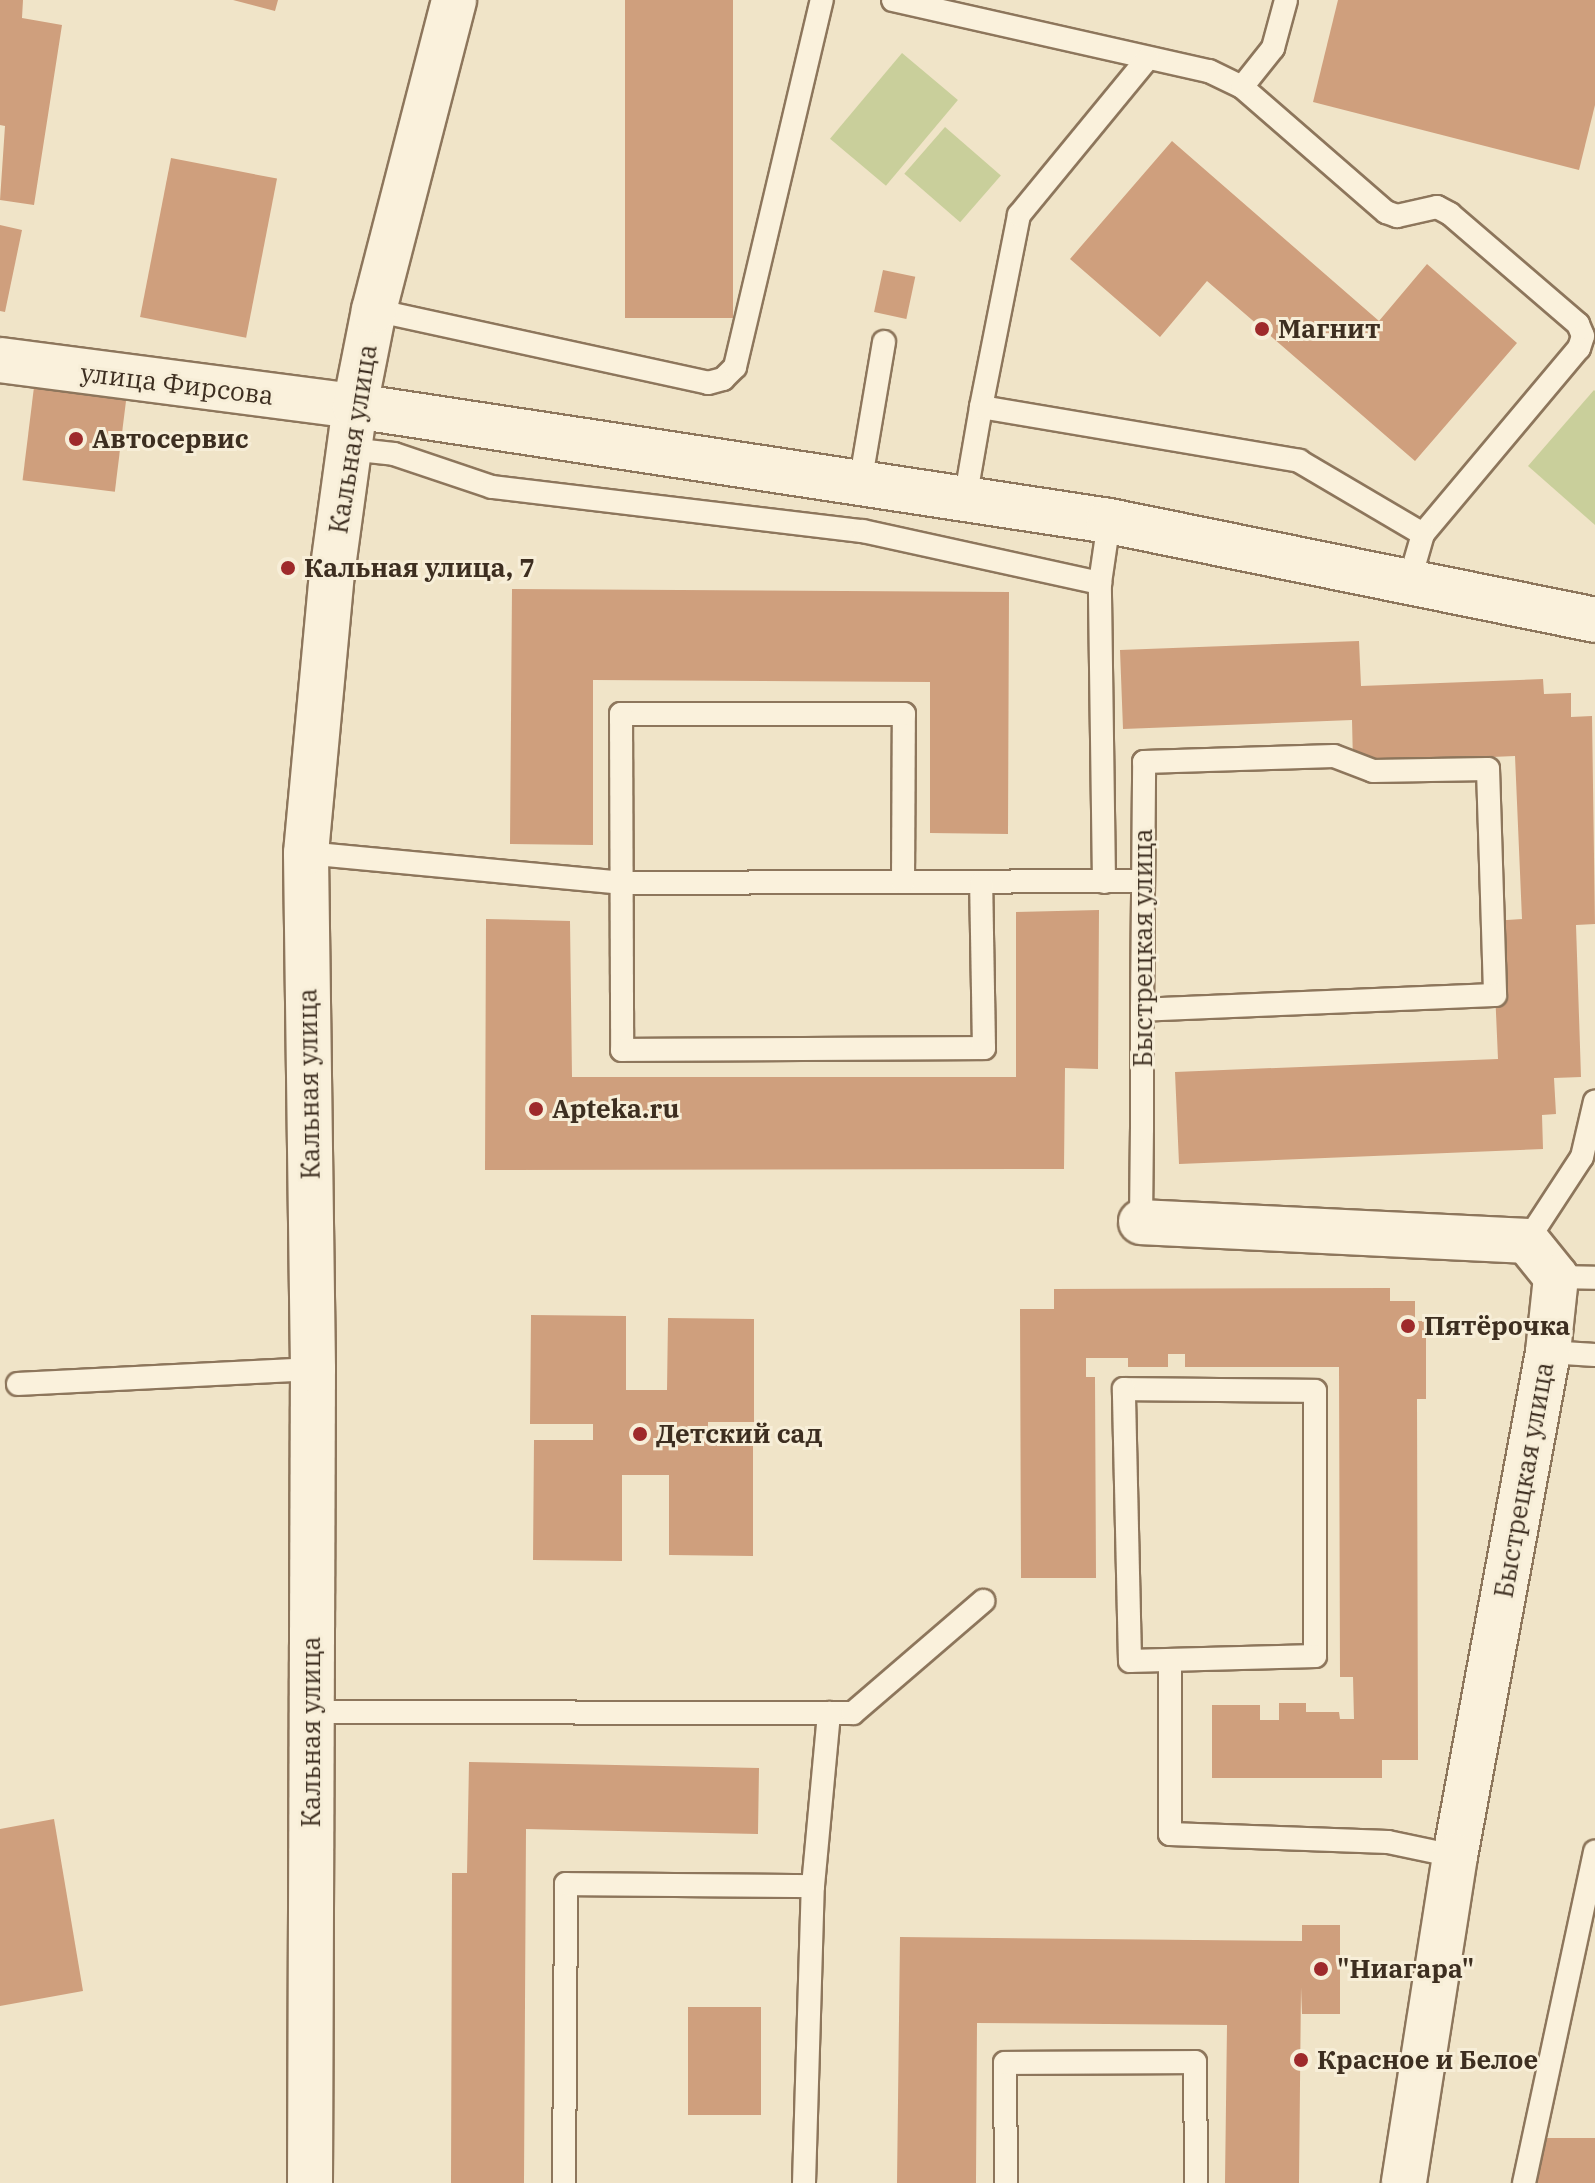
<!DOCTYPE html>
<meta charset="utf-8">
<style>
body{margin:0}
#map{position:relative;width:1595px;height:2183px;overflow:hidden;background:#f0e4c8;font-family:"IBM Plex Serif",serif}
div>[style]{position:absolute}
.green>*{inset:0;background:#c9cf9b;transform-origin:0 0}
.building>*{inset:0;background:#cf9f7d;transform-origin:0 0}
.roads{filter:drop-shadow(2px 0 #8d765c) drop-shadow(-2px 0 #8d765c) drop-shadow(0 2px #8d765c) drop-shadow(0 -2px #8d765c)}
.lane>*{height:22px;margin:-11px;padding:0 11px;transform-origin:11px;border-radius:11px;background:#faf1dc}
.street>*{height:44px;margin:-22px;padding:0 22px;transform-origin:22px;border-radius:22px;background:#faf1dc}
.secondary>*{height:44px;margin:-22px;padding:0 22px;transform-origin:22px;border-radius:22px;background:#faf1dc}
.dots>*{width:22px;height:22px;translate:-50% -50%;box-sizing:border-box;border:4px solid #f7eed8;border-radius:50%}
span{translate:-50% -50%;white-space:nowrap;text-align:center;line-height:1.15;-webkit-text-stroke:6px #f7eed8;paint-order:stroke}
.poi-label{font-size:26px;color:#3d2e20;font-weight:700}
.left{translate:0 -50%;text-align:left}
.street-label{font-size:26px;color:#3d2e20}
</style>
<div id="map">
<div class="green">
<div style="left:902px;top:53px;width:73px;height:112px;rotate:40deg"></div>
<div style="left:945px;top:127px;width:74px;height:62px;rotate:41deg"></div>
<div style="clip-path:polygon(1594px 390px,1595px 391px,1595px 525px,1528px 466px)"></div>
</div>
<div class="building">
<div style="clip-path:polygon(0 0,23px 0,22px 18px,62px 25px,34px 205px,0 200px,5px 126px,0 125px)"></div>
<div style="clip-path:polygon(233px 0,278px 0,275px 11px)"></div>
<div style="left:625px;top:0;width:108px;height:318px"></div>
<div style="clip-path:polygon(1338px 0,1595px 0,1595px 105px,1579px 170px,1313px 102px)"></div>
<div style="clip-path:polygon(1172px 141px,1379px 321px,1427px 264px,1517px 343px,1415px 461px,1207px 281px,1160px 337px,1070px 259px)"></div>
<div style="left:171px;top:158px;width:108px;height:162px;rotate:11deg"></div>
<div style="clip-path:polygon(0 225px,22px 230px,5px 312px,0 311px)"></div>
<div style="left:883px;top:270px;width:33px;height:43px;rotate:12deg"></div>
<div style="left:34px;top:387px;width:93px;height:94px;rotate:7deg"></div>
<div style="clip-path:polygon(512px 589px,1009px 592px,1008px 834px,930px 833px,930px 682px,593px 680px,593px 845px,510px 844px)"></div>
<div style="clip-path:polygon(1359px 641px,1361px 686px,1543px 679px,1544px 694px,1571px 693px,1571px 717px,1592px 716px,1595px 924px,1576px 925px,1581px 1077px,1554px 1078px,1556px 1114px,1542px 1115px,1543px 1149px,1179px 1164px,1175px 1072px,1498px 1059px,1492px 921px,1522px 919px,1515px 756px,1353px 763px,1352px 720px,1123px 729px,1120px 650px)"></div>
<div style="clip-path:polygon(1099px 910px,1098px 1069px,1065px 1068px,1064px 1169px,485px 1170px,486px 919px,570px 921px,572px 1077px,1016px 1077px,1016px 912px)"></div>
<div style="clip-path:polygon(1390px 1288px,1390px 1301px,1415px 1301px,1415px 1321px,1426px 1321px,1426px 1399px,1417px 1399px,1418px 1760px,1382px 1760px,1382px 1778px,1212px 1778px,1212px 1705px,1260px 1705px,1260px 1720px,1279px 1720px,1279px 1703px,1306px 1703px,1306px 1712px,1339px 1712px,1340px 1719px,1354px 1719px,1353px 1677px,1340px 1677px,1339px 1367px,1185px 1367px,1185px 1354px,1168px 1354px,1168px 1367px,1128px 1367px,1128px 1358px,1086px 1358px,1086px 1377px,1095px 1377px,1096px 1578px,1021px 1578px,1020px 1309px,1054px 1309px,1054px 1289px)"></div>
<div style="clip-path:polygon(531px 1315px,626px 1316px,626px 1390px,667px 1390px,668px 1318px,754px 1319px,754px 1422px,708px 1422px,708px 1436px,753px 1436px,753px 1556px,669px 1555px,669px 1475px,622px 1475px,622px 1561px,533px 1560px,534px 1440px,593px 1440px,593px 1424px,530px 1424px)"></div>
<div style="clip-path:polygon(469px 1762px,759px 1768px,758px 1834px,526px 1829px,524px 2183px,451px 2183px,452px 1873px,467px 1873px)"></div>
<div style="clip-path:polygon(54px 1819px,83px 1991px,0 2006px,0 1829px)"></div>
<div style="clip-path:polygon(1302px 1925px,1340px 1925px,1340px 2014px,1302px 2014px,1301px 1987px,1299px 2183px,1225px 2183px,1227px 2025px,977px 2023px,976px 2183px,897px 2183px,900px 1937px,1302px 1941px)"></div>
<div style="left:688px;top:2007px;width:73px;height:108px"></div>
<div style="left:1530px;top:2138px;width:65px;height:45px"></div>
</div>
<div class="roads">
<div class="lane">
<div style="left:893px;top:0;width:324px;rotate:12.7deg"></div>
<div style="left:1209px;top:71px;width:37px;rotate:26deg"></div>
<div style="left:1242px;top:87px;width:191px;rotate:41deg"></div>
<div style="left:1386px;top:212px;width:12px;rotate:20deg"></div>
<div style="left:1397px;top:216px;width:41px;rotate:-12.7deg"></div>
<div style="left:1437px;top:207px;width:15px;rotate:28deg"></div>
<div style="left:1450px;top:214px;width:169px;rotate:40.7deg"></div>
<div style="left:1578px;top:324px;width:13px;rotate:67deg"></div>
<div style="left:1583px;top:336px;width:13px;rotate:108deg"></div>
<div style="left:1579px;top:348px;width:243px;rotate:130deg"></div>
<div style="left:1423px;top:534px;width:47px;rotate:106.1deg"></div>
<div style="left:1242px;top:87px;width:50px;rotate:-51.5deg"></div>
<div style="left:1273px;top:48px;width:50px;rotate:-74.8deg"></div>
<div style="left:374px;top:310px;width:342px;rotate:12.3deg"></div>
<div style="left:708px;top:383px;width:16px;rotate:-15deg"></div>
<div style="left:723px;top:379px;width:17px;rotate:-45deg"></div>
<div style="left:735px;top:367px;width:377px;rotate:-76.7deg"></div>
<div style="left:981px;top:407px;width:196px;rotate:-78.8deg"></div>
<div style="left:1019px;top:215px;width:202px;rotate:-50.6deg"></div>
<div style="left:349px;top:449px;width:45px;rotate:6.3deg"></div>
<div style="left:394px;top:454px;width:103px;rotate:18.6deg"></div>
<div style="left:492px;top:487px;width:374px;rotate:6.8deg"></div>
<div style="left:863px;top:531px;width:243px;rotate:12.4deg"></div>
<div style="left:860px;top:484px;width:144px;rotate:-80.4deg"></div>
<div style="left:965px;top:500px;width:94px;rotate:-80.2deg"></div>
<div style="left:981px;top:407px;width:323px;rotate:9.6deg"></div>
<div style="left:1299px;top:461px;width:144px;rotate:30.5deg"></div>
<div style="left:306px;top:853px;width:316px;rotate:5.4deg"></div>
<div style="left:621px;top:883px;width:522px;rotate:-0.22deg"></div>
<div style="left:903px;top:882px;width:168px;rotate:-89.7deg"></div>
<div style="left:904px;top:714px;width:283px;rotate:180deg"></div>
<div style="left:621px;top:714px;width:336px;rotate:89.8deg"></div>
<div style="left:622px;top:1050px;width:362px;rotate:-0.3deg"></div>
<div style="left:984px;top:1048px;width:165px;rotate:-91deg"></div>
<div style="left:1104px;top:882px;width:299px;rotate:-90.8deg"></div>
<div style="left:1100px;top:583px;width:63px;rotate:-81.7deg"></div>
<div style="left:1141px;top:1222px;width:93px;rotate:-89.4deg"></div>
<div style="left:1142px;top:1129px;width:119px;rotate:-90deg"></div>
<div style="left:1142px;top:1010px;width:248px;rotate:-89.5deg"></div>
<div style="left:1144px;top:762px;width:190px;rotate:-1.8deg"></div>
<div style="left:1334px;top:756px;width:42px;rotate:21deg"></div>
<div style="left:1373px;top:771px;width:115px;rotate:-1deg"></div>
<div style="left:1488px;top:769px;width:226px;rotate:88.2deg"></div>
<div style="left:1495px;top:995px;width:353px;rotate:177.6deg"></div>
<div style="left:1527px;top:1241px;width:100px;rotate:-56.8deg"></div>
<div style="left:1582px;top:1157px;width:57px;rotate:-76.9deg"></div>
<div style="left:1556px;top:1277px;width:39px;rotate:1deg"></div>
<div style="left:1548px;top:1352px;width:47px;rotate:3.7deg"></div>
<div style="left:18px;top:1384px;width:295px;rotate:-2.9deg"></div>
<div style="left:1124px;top:1389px;width:191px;rotate:0.6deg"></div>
<div style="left:1315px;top:1391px;width:265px;rotate:90deg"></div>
<div style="left:1315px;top:1656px;width:185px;rotate:178.5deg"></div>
<div style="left:1130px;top:1661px;width:272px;rotate:-91.3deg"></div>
<div style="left:1170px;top:1662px;width:172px;rotate:90deg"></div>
<div style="left:1170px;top:1834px;width:218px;rotate:2.1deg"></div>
<div style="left:1388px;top:1842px;width:68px;rotate:11.8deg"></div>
<div style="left:310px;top:1712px;width:543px;rotate:0.11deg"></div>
<div style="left:853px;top:1713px;width:172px;rotate:-40.7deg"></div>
<div style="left:564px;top:2183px;width:299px;rotate:-89.6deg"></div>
<div style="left:566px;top:1884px;width:247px;rotate:0.5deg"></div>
<div style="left:804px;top:2183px;width:297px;rotate:-88.3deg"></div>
<div style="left:813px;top:1886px;width:174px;rotate:-84.7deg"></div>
<div style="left:1006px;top:2183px;width:120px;rotate:-90.5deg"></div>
<div style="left:1005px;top:2063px;width:190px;rotate:-0.3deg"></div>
<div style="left:1195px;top:2062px;width:121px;rotate:89.5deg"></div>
<div style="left:1524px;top:2183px;width:339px;rotate:-77.9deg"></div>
</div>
<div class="street">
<div style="left:0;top:360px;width:358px;rotate:7.4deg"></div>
<div style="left:355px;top:406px;width:763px;rotate:8.67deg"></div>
<div style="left:1109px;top:521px;width:496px;rotate:11.5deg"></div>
<div style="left:1141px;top:1222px;width:386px;rotate:2.8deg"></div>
<div style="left:1527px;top:1241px;width:46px;rotate:51.1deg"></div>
<div style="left:1556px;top:1277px;width:75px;rotate:96.1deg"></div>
<div style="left:1548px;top:1352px;width:513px;rotate:100.45deg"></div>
<div style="left:1455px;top:1856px;width:331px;rotate:98.9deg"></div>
</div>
<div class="secondary">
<div style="left:310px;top:2183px;width:814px;rotate:-89.79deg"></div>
<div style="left:313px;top:1369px;width:516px;rotate:-90.78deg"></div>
<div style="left:306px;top:853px;width:280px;rotate:-84.7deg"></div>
<div style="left:332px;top:574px;width:170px;rotate:-82.2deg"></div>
<div style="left:355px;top:406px;width:98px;rotate:-78.8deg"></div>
<div style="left:374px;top:310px;width:320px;rotate:-75.5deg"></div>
</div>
</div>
<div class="dots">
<div style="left:1262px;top:329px;background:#9e2a2b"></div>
<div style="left:76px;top:439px;background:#9e2a2b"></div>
<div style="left:288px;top:568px;background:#9e2a2b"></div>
<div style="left:536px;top:1109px;background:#9e2a2b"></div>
<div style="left:1408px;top:1326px;background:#9e2a2b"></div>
<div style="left:640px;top:1434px;background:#9e2a2b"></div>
<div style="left:1321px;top:1969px;background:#9e2a2b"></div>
<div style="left:1301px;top:2060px;background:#9e2a2b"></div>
</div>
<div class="poi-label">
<span class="left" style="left:1278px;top:329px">Магнит</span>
<span class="left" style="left:92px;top:439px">Автосервис</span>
<span class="left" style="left:304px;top:568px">Кальная улица, 7</span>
<span class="left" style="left:552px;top:1109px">Apteka.ru</span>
<span class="left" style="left:1424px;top:1326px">Пятёрочка</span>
<span class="left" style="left:656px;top:1434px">Детский сад</span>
<span class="left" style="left:1337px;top:1969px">"Ниагара"</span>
<span class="left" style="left:1317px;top:2060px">Красное и Белое</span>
</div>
<div class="street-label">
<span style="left:177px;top:384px;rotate:7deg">улица Фирсова</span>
<span style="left:353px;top:439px;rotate:-81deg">Кальная улица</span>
<span style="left:1143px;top:948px;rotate:-90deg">Быстрецкая улица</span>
<span style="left:309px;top:1084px;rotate:-91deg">Кальная улица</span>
<span style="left:1524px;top:1480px;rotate:-80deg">Быстрецкая улица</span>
<span style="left:311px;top:1732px;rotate:-90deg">Кальная улица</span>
</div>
</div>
